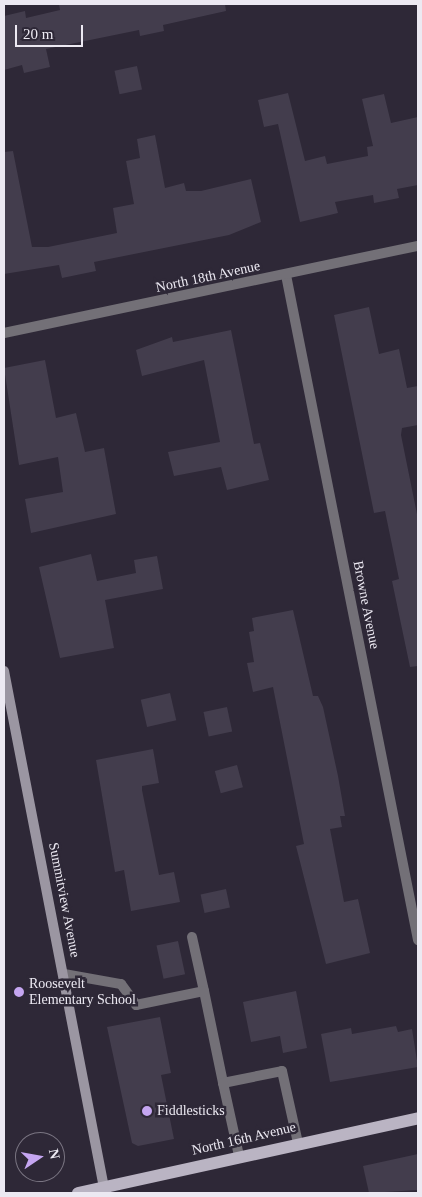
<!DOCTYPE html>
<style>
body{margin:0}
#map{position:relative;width:422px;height:1197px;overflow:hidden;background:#2e2837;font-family:Georgia,serif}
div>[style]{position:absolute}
.building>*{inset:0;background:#433d4d;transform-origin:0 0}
.service>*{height:10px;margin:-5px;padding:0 5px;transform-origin:5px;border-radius:5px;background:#737077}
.minor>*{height:10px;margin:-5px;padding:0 5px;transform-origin:5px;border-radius:5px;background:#737077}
.secondary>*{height:10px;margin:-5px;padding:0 5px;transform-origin:5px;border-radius:5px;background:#9b96a2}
.primary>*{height:12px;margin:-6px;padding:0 6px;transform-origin:6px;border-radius:6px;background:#bab4c3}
.dots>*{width:14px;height:14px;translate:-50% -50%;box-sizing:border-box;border:2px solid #2e2837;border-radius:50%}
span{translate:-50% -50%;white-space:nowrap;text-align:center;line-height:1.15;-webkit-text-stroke:5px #2e2837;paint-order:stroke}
.street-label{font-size:14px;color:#ece9f2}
.poi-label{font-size:14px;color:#ece9f2}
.left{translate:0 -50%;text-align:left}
.frame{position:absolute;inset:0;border:5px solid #ece9f2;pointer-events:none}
.north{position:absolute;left:15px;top:1132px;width:50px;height:50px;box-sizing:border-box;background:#2e2837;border:1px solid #7a7582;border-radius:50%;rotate:78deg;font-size:14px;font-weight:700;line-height:20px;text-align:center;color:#ece9f2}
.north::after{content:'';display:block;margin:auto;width:18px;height:22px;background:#c5a6f1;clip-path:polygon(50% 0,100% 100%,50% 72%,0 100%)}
.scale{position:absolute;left:15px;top:25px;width:68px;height:22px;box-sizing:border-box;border:2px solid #ece9f2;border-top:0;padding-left:6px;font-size:15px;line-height:18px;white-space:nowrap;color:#ece9f2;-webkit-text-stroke:4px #2e2837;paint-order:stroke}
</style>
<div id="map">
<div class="building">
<div style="clip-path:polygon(59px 4px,225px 4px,226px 11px,163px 25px,164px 31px,140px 36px,139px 30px,46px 49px,50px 67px,24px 73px,22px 65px,4px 70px,4px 16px,25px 11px,26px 18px,60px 10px)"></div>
<div style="left:137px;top:66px;width:24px;height:23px;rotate:78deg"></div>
<div style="clip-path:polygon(288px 93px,305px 161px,325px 156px,327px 164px,368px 156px,367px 147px,373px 146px,362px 99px,384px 94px,391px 123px,418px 117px,418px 185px,397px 189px,399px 198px,374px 203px,373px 195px,335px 202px,338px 213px,300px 222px,278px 124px,264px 127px,258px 100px)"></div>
<div style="clip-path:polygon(155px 135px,165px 188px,184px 183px,186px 191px,201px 191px,251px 179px,261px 222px,229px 235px,94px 262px,96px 271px,62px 278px,59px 265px,4px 274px,4px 152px,13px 151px,32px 247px,48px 247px,117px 233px,113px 208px,134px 204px,126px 161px,140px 158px,137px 139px)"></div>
<div style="clip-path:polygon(369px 307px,379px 354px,399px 349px,407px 388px,418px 386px,418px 425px,402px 428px,401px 435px,418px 519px,418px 666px,410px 667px,392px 581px,399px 579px,385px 511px,374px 513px,334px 315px)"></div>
<div style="clip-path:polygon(231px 330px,254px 444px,260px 443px,269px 480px,227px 490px,221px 467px,174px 476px,168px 452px,220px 442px,204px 360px,142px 376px,136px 350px,172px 337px,173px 342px)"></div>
<div style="clip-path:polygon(45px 360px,56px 418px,76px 413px,85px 452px,104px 448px,116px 514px,31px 533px,25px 499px,63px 492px,58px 457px,19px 465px,4px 368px)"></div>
<div style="clip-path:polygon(91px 554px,97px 581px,136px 573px,134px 560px,157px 556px,163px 589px,105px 600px,114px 648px,60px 658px,39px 567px)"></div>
<div style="clip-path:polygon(293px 610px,313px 696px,318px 696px,323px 707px,338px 776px,345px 816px,340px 816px,342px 827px,330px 829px,344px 902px,358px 899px,370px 953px,326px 964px,296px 846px,304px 844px,273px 687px,253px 692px,247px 663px,254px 662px,249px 632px,254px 631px,252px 618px)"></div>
<div style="left:170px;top:693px;width:28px;height:30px;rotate:77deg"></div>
<div style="left:227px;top:707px;width:25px;height:24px;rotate:78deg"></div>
<div style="clip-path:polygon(153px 749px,159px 783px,142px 786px,142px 790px,159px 875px,174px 872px,180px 902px,131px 911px,124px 870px,115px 872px,96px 760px)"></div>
<div style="left:237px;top:765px;width:23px;height:23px;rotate:75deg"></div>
<div style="left:226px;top:889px;width:19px;height:26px;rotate:78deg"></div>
<div style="left:178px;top:941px;width:34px;height:22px;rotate:78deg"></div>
<div style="clip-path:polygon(296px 991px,307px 1048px,283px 1053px,280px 1036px,251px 1042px,243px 1002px)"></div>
<div style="clip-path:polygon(160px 1017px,171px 1073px,161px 1075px,174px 1139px,138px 1146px,132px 1143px,107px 1027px)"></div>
<div style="clip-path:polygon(396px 1026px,398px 1032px,412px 1029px,418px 1067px,330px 1082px,321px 1034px,351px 1028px,352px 1034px)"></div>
<div style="clip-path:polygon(418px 1154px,418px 1190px,369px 1193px,363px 1166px)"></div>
</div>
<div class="service">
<div style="left:192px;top:937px;width:55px;rotate:77.5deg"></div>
<div style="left:64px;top:974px;width:58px;rotate:10deg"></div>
<div style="left:121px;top:984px;width:26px;rotate:54deg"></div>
<div style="left:136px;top:1005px;width:69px;rotate:-11.6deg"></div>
<div style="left:204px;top:991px;width:94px;rotate:78.3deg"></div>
<div style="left:223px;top:1083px;width:60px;rotate:-11.5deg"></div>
<div style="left:282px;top:1071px;width:74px;rotate:77.5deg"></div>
<div style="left:223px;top:1083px;width:75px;rotate:77.6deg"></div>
</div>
<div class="minor">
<div style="left:286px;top:275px;width:678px;rotate:78.77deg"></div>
<div style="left:4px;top:333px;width:423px;rotate:-11.9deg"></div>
</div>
<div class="secondary">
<div style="left:4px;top:671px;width:532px;rotate:79.05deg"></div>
</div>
<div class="primary">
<div style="left:78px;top:1193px;width:348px;rotate:-12.4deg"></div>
</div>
<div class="dots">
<div style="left:19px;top:992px;background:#c5a6f1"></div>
<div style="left:147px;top:1111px;background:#c5a6f1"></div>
</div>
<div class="street-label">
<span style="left:208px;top:277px;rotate:-12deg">North 18th Avenue</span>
<span style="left:366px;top:605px;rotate:79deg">Browne Avenue</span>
<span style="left:64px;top:900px;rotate:79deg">Summitview Avenue</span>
<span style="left:244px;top:1139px;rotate:-13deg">North 16th Avenue</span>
</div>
<div class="poi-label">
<span class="left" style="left:29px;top:992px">Roosevelt<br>Elementary School</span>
<span class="left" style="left:157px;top:1111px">Fiddlesticks</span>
</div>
<div class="frame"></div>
<div class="north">N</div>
<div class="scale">20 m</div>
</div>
